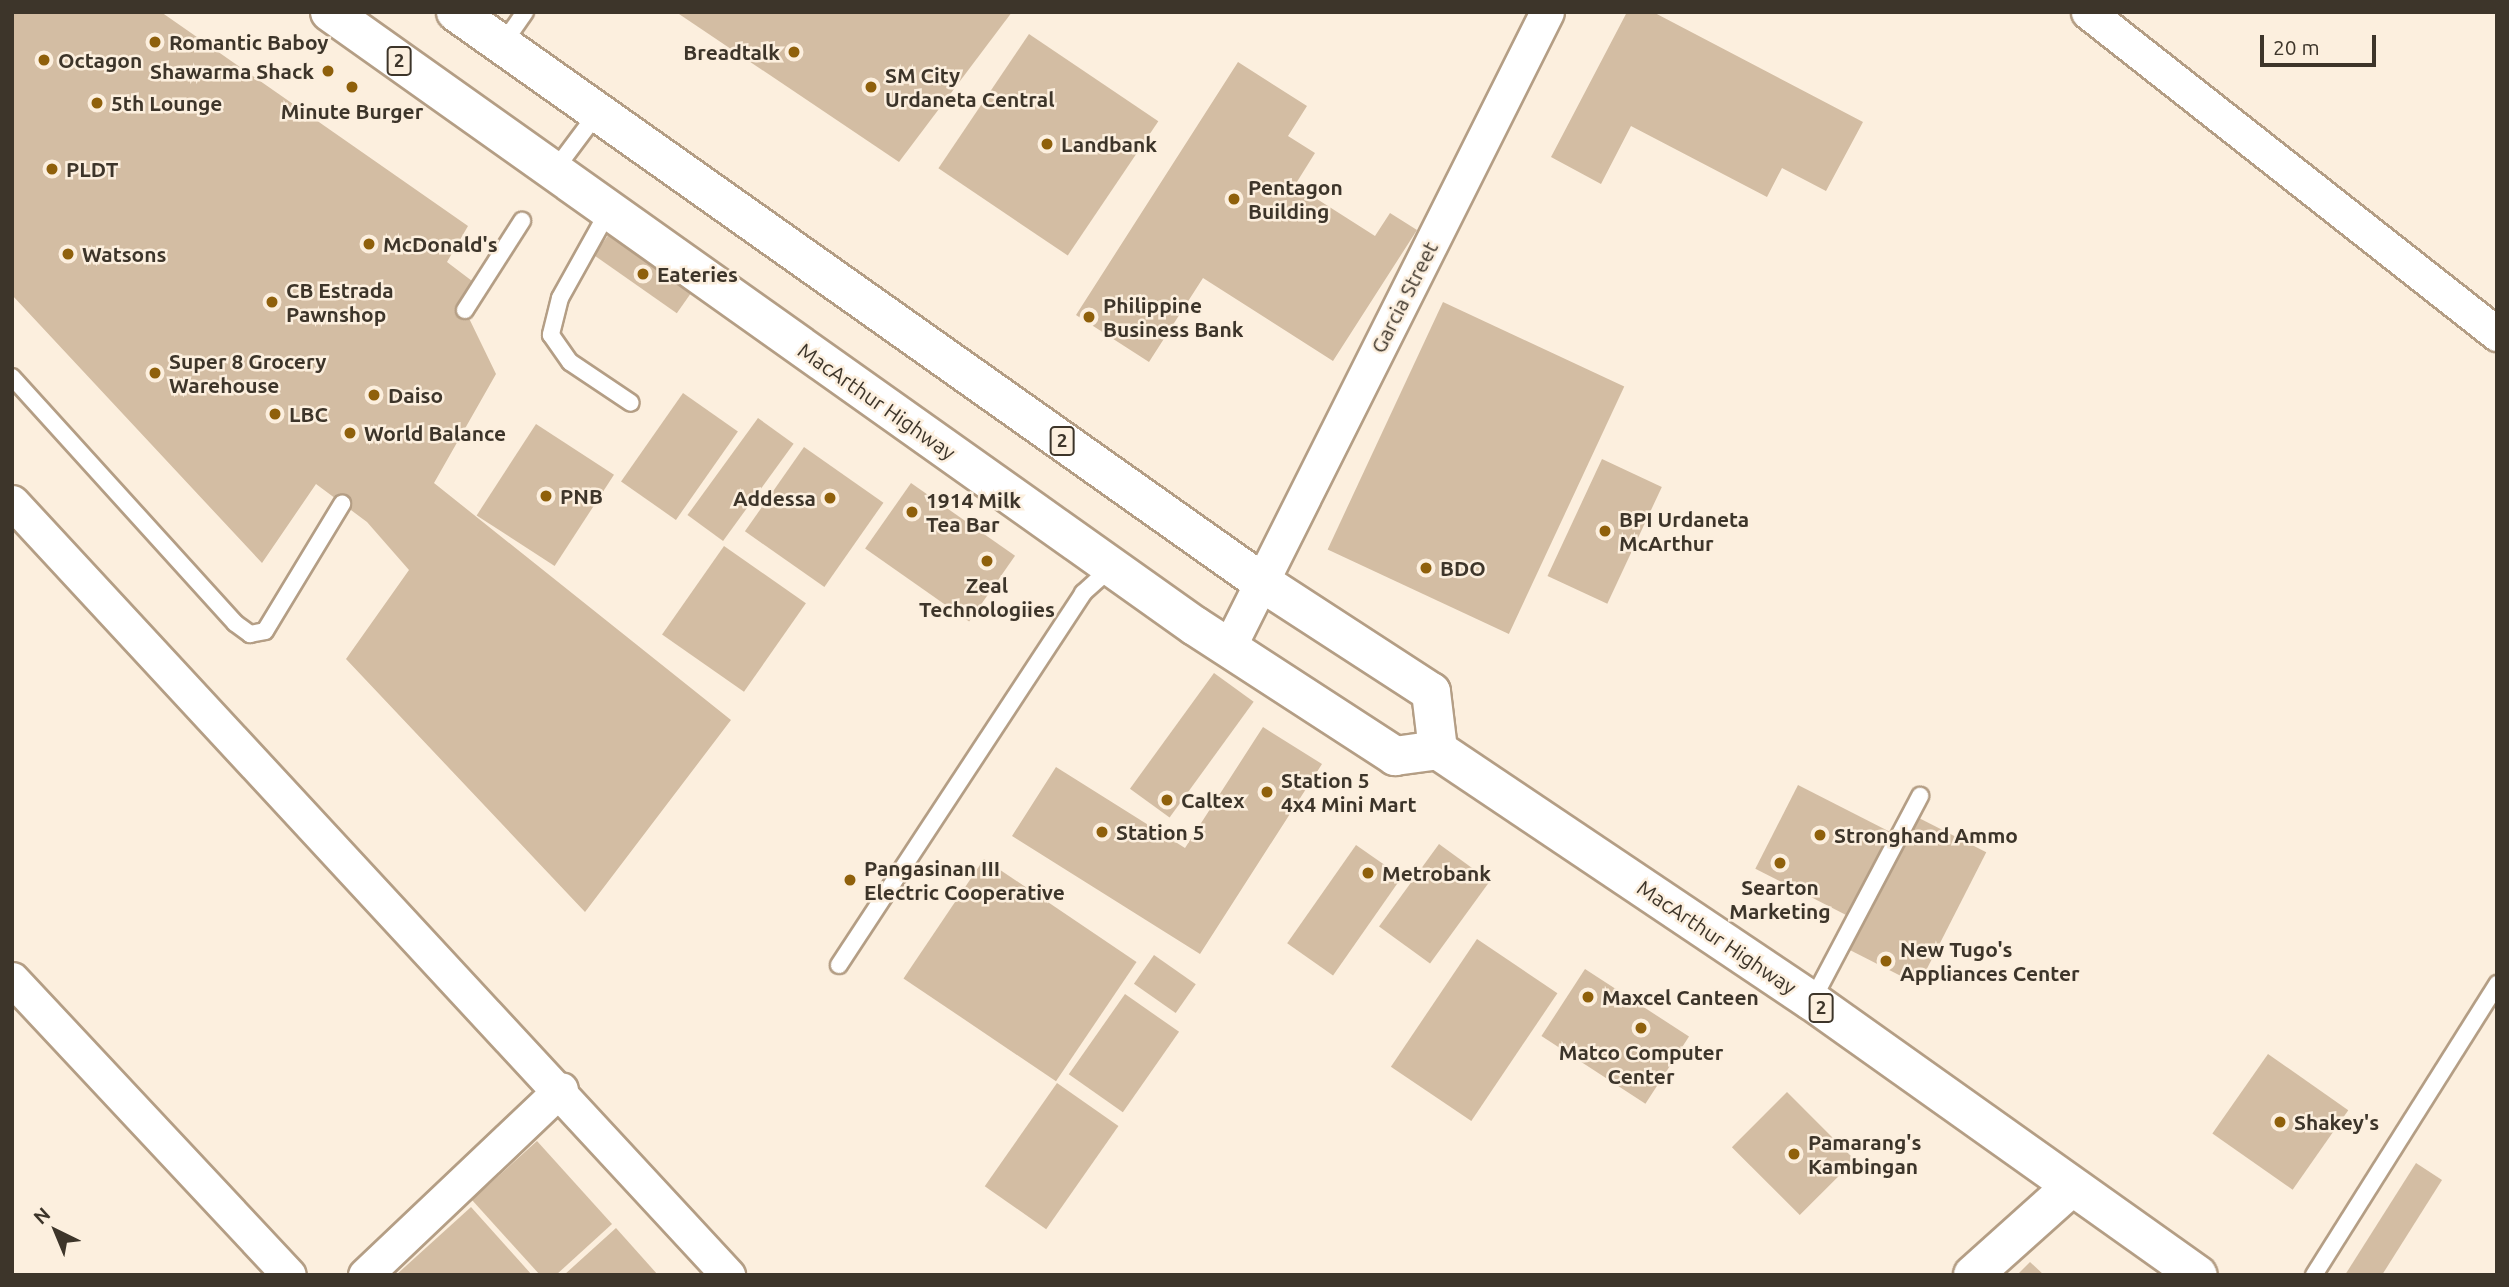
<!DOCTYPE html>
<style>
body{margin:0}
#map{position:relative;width:2509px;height:1287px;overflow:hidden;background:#fcefde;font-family:Ubuntu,sans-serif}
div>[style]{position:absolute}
.building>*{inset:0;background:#d3bda3;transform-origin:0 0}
.roads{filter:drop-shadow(2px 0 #b49e85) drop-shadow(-2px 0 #b49e85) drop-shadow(0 2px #b49e85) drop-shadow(0 -2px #b49e85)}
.service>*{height:16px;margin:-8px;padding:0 8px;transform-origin:8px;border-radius:8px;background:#fff}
.minor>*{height:33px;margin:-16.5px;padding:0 16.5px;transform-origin:16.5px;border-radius:16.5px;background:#fff}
.tertiary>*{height:38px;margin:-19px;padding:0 19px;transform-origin:19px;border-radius:19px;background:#fff}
.primary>*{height:38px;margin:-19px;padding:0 19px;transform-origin:19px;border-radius:19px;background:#fff}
.dots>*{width:19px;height:19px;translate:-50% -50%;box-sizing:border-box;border:4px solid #fcefde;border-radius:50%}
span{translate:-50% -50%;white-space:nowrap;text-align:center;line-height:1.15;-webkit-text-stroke:5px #fcefde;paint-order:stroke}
.shield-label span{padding:2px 5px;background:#fcefde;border:2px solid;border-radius:5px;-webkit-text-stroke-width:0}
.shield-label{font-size:19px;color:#3d352a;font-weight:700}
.poi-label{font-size:21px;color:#3d352a;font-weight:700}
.left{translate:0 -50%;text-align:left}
.right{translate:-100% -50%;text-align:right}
.street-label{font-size:21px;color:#3d352a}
.frame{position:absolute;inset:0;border:14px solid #3d352a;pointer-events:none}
.north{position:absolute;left:21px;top:1196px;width:70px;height:70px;-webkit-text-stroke:5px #fcefde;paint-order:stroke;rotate:317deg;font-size:19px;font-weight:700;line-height:28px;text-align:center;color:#3d352a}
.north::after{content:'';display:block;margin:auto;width:24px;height:32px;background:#3d352a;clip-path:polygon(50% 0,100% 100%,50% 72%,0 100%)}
.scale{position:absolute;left:2260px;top:35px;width:116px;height:32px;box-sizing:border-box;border:4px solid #3d352a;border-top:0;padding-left:9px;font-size:21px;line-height:24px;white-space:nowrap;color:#3d352a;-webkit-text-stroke:5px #fcefde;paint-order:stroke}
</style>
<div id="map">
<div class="building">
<div style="clip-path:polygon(12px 12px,161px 12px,468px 226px,447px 262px,476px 284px,465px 310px,496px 374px,434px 483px,731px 720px,585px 912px,346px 659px,409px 570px,367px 522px,316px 484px,262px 563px,12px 295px)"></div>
<div style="clip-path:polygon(676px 12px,1012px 12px,899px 162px)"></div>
<div style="clip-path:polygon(1627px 12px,1653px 12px,1863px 122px,1826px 191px,1782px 168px,1767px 197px,1631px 126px,1601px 184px,1551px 157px)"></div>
<div style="left:1029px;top:34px;width:156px;height:162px;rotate:34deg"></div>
<div style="clip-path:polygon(1238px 62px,1307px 106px,1288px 136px,1315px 153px,1295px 185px,1375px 236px,1390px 213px,1417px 230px,1333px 361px,1203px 278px,1149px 362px,1076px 315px)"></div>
<div style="left:609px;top:234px;width:101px;height:26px;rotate:35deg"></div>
<div style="left:1443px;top:302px;width:200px;height:273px;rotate:25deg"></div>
<div style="left:683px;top:393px;width:67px;height:108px;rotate:35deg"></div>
<div style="left:758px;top:418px;width:44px;height:120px;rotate:36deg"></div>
<div style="left:536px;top:424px;width:93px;height:109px;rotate:33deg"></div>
<div style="left:804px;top:447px;width:97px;height:103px;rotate:35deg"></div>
<div style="left:1602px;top:459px;width:66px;height:129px;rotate:25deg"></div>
<div style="left:911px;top:483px;width:127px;height:80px;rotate:35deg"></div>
<div style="left:724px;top:546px;width:100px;height:108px;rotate:35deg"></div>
<div style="left:1214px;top:673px;width:49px;height:143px;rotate:36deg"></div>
<div style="clip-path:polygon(1263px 727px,1322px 764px,1200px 954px,1012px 836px,1056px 767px,1185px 848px)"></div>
<div style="left:1798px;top:785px;width:109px;height:94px;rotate:27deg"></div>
<div style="left:1915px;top:816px;width:80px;height:149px;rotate:27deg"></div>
<div style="left:1439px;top:844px;width:63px;height:102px;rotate:36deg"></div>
<div style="left:1356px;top:845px;width:56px;height:120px;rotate:35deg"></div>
<div style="left:984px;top:859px;width:184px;height:144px;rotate:34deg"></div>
<div style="left:1477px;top:939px;width:97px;height:154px;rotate:34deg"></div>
<div style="left:1154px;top:955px;width:51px;height:35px;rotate:35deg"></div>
<div style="left:1585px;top:969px;width:124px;height:80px;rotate:33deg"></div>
<div style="left:1125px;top:994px;width:66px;height:98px;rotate:35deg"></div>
<div style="left:2268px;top:1054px;width:98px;height:97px;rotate:35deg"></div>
<div style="left:1057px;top:1083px;width:75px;height:126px;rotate:35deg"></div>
<div style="left:1787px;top:1092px;width:96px;height:78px;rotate:45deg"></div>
<div style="clip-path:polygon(537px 1141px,612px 1224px,556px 1275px,540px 1275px,472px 1200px)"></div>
<div style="clip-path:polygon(2416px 1163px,2442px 1180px,2382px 1275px,2345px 1275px)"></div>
<div style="clip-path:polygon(471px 1207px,532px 1275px,396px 1275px)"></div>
<div style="clip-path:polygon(616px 1228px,658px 1275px,564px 1275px)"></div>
<div style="clip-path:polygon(2030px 1262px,2044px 1275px,2017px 1275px)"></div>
</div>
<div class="roads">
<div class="service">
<div style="left:502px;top:45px;width:40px;rotate:-55.1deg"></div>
<div style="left:554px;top:171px;width:74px;rotate:-53.3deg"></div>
<div style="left:609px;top:210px;width:101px;rotate:119.1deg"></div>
<div style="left:560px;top:298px;width:38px;rotate:104deg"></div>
<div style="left:551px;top:335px;width:33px;rotate:55deg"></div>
<div style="left:570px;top:362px;width:73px;rotate:33.9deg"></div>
<div style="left:465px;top:310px;width:106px;rotate:-57.4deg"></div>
<div style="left:12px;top:377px;width:332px;rotate:47.8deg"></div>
<div style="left:235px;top:623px;width:19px;rotate:36deg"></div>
<div style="left:250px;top:634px;width:15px;rotate:-11deg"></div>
<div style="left:265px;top:631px;width:149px;rotate:-58.8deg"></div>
<div style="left:839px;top:965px;width:445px;rotate:-56.7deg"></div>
<div style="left:1083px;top:593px;width:38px;rotate:-42deg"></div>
<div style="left:1812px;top:1001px;width:232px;rotate:-62.2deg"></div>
<div style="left:2314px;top:1275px;width:344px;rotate:-57.8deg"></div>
</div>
<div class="minor">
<div style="left:2088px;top:12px;width:521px;rotate:38.21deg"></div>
<div style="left:12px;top:502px;width:1054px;rotate:47.19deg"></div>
<div style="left:1229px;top:647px;width:710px;rotate:-63.4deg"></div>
<div style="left:12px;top:979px;width:405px;rotate:46.9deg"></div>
<div style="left:365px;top:1275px;width:270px;rotate:-43.5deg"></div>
</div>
<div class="tertiary">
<div style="left:1973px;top:1275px;width:130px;rotate:-41.9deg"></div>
</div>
<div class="primary">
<div style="left:330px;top:12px;width:1061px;rotate:35.37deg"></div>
<div style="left:1195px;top:626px;width:239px;rotate:33deg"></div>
<div style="left:1395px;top:756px;width:43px;rotate:-7.9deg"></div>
<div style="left:1438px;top:750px;width:450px;rotate:33.9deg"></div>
<div style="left:1812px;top:1001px;width:473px;rotate:35.4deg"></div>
<div style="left:456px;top:12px;width:985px;rotate:35.29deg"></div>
<div style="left:1260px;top:581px;width:204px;rotate:33deg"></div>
<div style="left:1431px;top:692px;width:58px;rotate:83.1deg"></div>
</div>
</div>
<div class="dots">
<div style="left:155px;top:42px;background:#8f600b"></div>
<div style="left:794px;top:52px;background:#8f600b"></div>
<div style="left:44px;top:60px;background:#8f600b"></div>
<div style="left:328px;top:71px;background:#8f600b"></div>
<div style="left:352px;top:87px;background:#8f600b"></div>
<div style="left:871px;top:87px;background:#8f600b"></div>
<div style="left:97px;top:103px;background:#8f600b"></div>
<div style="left:1047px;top:144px;background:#8f600b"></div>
<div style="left:52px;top:169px;background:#8f600b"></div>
<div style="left:1234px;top:199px;background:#8f600b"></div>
<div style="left:369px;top:244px;background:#8f600b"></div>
<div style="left:68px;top:254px;background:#8f600b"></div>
<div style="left:643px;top:274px;background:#8f600b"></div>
<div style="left:272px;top:302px;background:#8f600b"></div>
<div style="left:1089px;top:317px;background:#8f600b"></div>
<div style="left:155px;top:373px;background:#8f600b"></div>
<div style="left:374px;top:395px;background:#8f600b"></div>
<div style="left:275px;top:414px;background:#8f600b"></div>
<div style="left:350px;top:433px;background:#8f600b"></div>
<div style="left:546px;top:496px;background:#8f600b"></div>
<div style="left:830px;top:498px;background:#8f600b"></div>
<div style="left:912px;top:512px;background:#8f600b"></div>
<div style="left:1605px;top:531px;background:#8f600b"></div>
<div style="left:987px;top:561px;background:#8f600b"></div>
<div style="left:1426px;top:568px;background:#8f600b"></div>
<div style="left:1267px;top:792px;background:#8f600b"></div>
<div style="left:1167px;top:800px;background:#8f600b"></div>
<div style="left:1102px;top:832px;background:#8f600b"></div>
<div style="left:1820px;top:835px;background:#8f600b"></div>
<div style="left:1780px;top:863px;background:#8f600b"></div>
<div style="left:1368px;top:873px;background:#8f600b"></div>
<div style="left:850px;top:880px;background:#8f600b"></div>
<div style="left:1886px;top:961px;background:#8f600b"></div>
<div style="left:1588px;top:997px;background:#8f600b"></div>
<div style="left:1641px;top:1028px;background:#8f600b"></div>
<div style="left:2280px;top:1122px;background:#8f600b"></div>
<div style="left:1794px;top:1154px;background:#8f600b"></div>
</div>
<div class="shield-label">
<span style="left:399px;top:61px">2</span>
<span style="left:1062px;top:441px">2</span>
<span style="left:1821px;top:1008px">2</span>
</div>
<div class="poi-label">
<span class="left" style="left:169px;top:42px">Romantic Baboy</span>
<span class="right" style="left:780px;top:52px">Breadtalk</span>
<span class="left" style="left:58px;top:60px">Octagon</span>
<span class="right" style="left:314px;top:71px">Shawarma Shack</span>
<span class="left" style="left:885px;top:87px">SM City<br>Urdaneta Central</span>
<span class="left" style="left:111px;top:103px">5th Lounge</span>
<span style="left:352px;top:111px">Minute Burger</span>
<span class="left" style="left:1061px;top:144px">Landbank</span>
<span class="left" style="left:66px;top:169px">PLDT</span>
<span class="left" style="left:1248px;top:199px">Pentagon<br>Building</span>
<span class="left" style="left:383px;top:244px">McDonald's</span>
<span class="left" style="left:82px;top:254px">Watsons</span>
<span class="left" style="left:657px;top:274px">Eateries</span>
<span class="left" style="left:286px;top:302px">CB Estrada<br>Pawnshop</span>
<span class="left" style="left:1103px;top:317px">Philippine<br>Business Bank</span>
<span class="left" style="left:169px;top:373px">Super 8 Grocery<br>Warehouse</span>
<span class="left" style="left:388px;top:395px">Daiso</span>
<span class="left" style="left:289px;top:414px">LBC</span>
<span class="left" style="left:364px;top:433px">World Balance</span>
<span class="left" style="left:560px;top:496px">PNB</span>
<span class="right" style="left:816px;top:498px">Addessa</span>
<span class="left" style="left:926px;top:512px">1914 Milk<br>Tea Bar</span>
<span class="left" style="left:1619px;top:531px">BPI Urdaneta<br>McArthur</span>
<span class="left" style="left:1440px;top:568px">BDO</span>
<span style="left:987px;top:597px">Zeal<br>Technologiies</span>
<span class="left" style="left:1281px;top:792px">Station 5<br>4x4 Mini Mart</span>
<span class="left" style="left:1181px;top:800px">Caltex</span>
<span class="left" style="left:1116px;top:832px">Station 5</span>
<span class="left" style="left:1834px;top:835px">Stronghand Ammo</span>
<span class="left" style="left:864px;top:880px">Pangasinan III<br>Electric Cooperative</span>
<span class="left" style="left:1382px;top:873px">Metrobank</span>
<span style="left:1780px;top:899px">Searton<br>Marketing</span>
<span class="left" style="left:1900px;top:961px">New Tugo's<br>Appliances Center</span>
<span class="left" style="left:1602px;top:997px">Maxcel Canteen</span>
<span style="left:1641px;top:1064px">Matco Computer<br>Center</span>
<span class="left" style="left:2294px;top:1122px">Shakey's</span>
<span class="left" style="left:1808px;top:1154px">Pamarang's<br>Kambingan</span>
</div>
<div class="street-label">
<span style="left:1404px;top:297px;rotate:-63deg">Garcia Street</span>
<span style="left:877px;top:401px;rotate:35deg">MacArthur Highway</span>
<span style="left:1717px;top:937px;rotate:34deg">MacArthur Highway</span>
</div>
<div class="frame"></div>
<div class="north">N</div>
<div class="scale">20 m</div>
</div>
